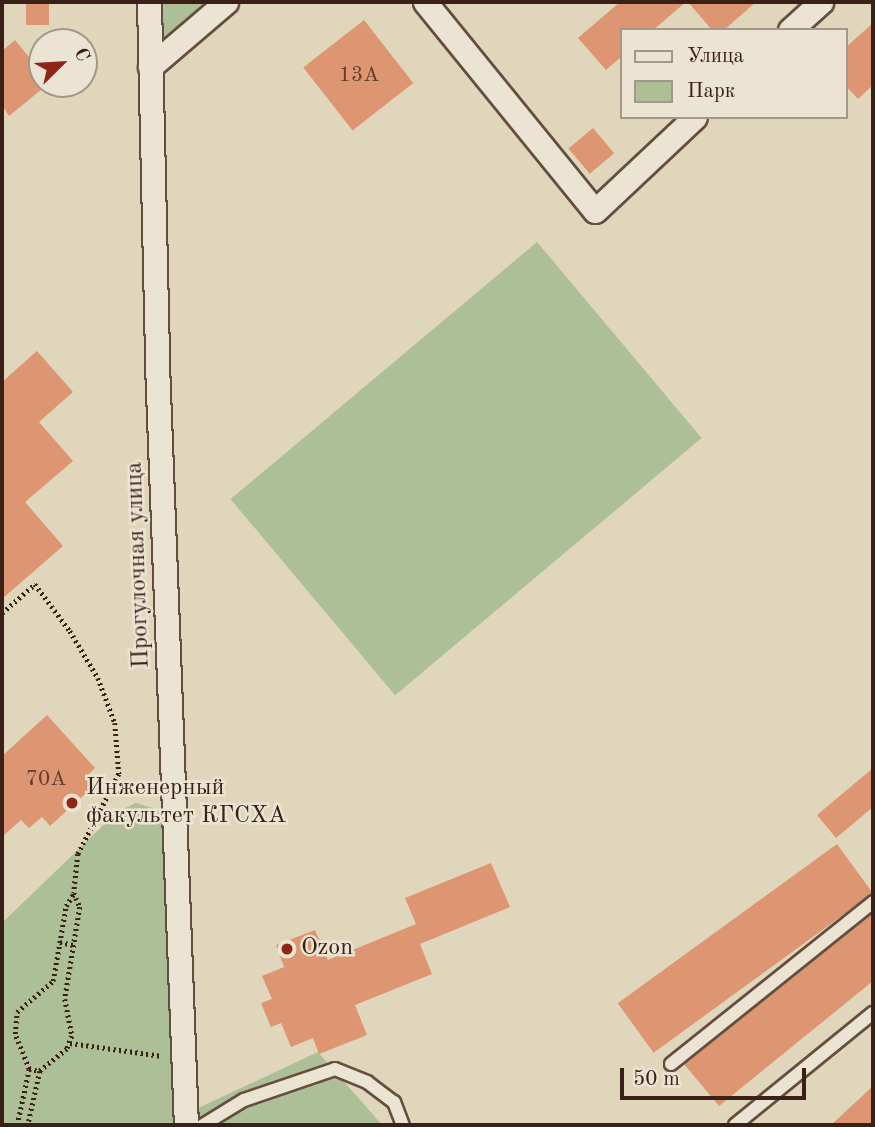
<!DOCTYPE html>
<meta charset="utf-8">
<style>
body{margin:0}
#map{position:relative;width:875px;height:1127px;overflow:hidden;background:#e0d6bc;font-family:"Old Standard TT",serif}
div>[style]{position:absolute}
.green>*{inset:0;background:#acbf96;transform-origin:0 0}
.building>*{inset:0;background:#dd9671;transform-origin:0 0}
.path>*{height:4.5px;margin-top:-2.25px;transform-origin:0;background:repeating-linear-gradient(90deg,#3a2017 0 2px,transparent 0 5.5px)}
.roads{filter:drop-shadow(2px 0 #644e40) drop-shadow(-2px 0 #644e40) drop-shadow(0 2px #644e40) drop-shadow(0 -2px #644e40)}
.service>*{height:12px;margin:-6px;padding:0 6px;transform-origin:6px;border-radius:6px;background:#ebe4d3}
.minor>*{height:23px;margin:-11.5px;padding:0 11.5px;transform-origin:11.5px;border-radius:11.5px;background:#ebe4d3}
.dots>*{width:19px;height:19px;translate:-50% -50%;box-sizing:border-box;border:4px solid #ebe4d3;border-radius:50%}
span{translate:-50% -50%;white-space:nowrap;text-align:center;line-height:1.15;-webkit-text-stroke:5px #ebe4d3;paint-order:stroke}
.number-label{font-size:21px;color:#633e2e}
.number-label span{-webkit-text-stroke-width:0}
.street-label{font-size:24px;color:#3a2017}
.poi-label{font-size:24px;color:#3a2017}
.left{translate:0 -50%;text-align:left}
.frame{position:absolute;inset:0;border:4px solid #3a2017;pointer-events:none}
.legend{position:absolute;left:620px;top:28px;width:228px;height:91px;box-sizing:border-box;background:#ebe4d3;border:2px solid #a49688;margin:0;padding:9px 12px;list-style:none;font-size:21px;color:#3a2017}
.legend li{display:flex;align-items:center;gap:14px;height:35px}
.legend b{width:35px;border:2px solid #a49688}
.north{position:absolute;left:28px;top:28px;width:70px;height:70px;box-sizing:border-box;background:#ebe4d3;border:2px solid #a49688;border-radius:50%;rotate:66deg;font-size:19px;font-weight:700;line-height:28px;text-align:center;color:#3a2017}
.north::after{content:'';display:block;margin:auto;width:24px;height:32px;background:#8f2418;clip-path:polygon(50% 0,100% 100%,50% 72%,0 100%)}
.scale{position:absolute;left:620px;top:1068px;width:186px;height:32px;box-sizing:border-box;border:4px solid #3a2017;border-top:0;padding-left:9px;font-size:21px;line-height:24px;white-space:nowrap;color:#3a2017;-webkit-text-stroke:5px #ebe4d3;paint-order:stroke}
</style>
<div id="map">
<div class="green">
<div style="clip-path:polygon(143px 2px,226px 2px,162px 54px)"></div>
<div style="left:537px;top:242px;width:256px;height:400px;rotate:50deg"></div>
<div style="clip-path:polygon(136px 803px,156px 809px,163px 817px,178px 1125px,2px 1125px,2px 923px,117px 812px)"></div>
<div style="clip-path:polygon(318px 1052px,382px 1125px,195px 1125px,194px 1110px)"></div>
</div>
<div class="building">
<div style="left:26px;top:2px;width:23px;height:23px"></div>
<div style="clip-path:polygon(620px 2px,686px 2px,653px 30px,621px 30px,621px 57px,606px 70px,578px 38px)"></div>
<div style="clip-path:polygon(688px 2px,756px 2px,724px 30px,712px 30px)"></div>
<div style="left:364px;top:20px;width:80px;height:77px;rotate:52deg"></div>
<div style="clip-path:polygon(873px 23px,873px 85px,858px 99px,845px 85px,845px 48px)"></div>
<div style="clip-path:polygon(15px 40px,42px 73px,42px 89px,9px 116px,2px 105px,2px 51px)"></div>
<div style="left:593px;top:128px;width:33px;height:32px;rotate:50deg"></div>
<div style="clip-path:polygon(37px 351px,73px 392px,39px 422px,73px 461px,25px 502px,63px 546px,2px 599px,2px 382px)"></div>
<div style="clip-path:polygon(47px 715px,95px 768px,87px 776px,95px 785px,50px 826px,42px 817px,29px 828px,21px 820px,2px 837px,2px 756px)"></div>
<div style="clip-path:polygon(873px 768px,873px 807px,836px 838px,817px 815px)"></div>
<div style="left:837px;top:844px;width:61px;height:271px;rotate:54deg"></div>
<div style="clip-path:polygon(491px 863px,510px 907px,420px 944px,432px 974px,355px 1005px,367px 1035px,319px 1054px,313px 1038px,291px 1047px,281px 1023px,271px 1027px,261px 1003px,272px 999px,262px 976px,284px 967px,276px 945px,315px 930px,328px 960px,416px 924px,405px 898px)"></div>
<div style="clip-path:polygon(873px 913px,873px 981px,719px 1106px,684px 1064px)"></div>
<div style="clip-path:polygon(873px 1086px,873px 1125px,831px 1125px)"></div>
</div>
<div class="path">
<div style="left:2px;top:613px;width:44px;rotate:-41.3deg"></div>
<div style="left:35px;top:584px;width:59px;rotate:53.3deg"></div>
<div style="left:70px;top:631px;width:55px;rotate:59.2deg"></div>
<div style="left:98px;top:678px;width:48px;rotate:69.3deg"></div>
<div style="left:115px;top:723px;width:51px;rotate:85.5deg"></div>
<div style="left:119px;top:774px;width:90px;rotate:117.1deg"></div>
<div style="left:78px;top:854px;width:39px;rotate:96deg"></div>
<div style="left:74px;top:893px;width:15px;rotate:67deg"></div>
<div style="left:80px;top:907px;width:93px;rotate:99.3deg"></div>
<div style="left:65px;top:999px;width:38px;rotate:79deg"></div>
<div style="left:72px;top:1036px;width:14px;rotate:111deg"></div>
<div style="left:67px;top:1049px;width:35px;rotate:141deg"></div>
<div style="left:40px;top:1071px;width:55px;rotate:102.5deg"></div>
<div style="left:60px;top:942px;width:13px;rotate:13deg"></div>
<div style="left:70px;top:1043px;width:93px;rotate:8deg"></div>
<div style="left:29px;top:1069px;width:38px;rotate:-112deg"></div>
<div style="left:15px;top:1034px;width:22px;rotate:-85deg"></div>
<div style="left:17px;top:1012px;width:48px;rotate:-40.7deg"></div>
<div style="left:53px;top:981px;width:76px;rotate:-80.2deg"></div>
<div style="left:66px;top:906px;width:15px;rotate:-58deg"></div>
<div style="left:17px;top:1125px;width:57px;rotate:-77.9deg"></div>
<div style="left:29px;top:1069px;width:11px;rotate:10deg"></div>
</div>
<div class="roads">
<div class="service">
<div style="left:671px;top:1064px;width:259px;rotate:-38.7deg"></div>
<div style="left:203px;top:1125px;width:48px;rotate:-31.4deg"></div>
<div style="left:244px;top:1100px;width:96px;rotate:-18.8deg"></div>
<div style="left:335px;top:1069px;width:35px;rotate:22deg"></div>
<div style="left:367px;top:1082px;width:34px;rotate:37deg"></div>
<div style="left:394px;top:1102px;width:25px;rotate:69deg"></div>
<div style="left:735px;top:1125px;width:178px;rotate:-39.1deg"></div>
</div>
<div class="minor">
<div style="left:149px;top:2px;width:389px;rotate:88.7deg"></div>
<div style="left:158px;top:391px;width:735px;rotate:87.82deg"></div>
<div style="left:425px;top:2px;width:269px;rotate:50.9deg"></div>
<div style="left:595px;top:211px;width:137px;rotate:-43.2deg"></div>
<div style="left:790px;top:30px;width:42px;rotate:-42.1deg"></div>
<div style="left:150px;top:67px;width:100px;rotate:-40.5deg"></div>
</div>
</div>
<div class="dots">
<div style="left:72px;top:803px;background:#8f2418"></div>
<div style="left:287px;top:949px;background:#8f2418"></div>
</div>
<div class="number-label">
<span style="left:359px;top:76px">13А</span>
<span style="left:46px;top:780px">70А</span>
</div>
<div class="street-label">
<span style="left:139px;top:565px;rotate:-92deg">Прогулочная улица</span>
</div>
<div class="poi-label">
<span class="left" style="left:86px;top:803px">Инженерный<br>факультет КГСХА</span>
<span class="left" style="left:301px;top:949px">Ozon</span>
</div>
<div class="frame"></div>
<ul class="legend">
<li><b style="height:9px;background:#ebe4d3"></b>Улица</li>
<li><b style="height:19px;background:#acbf96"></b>Парк</li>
</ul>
<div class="north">С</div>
<div class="scale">50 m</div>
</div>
